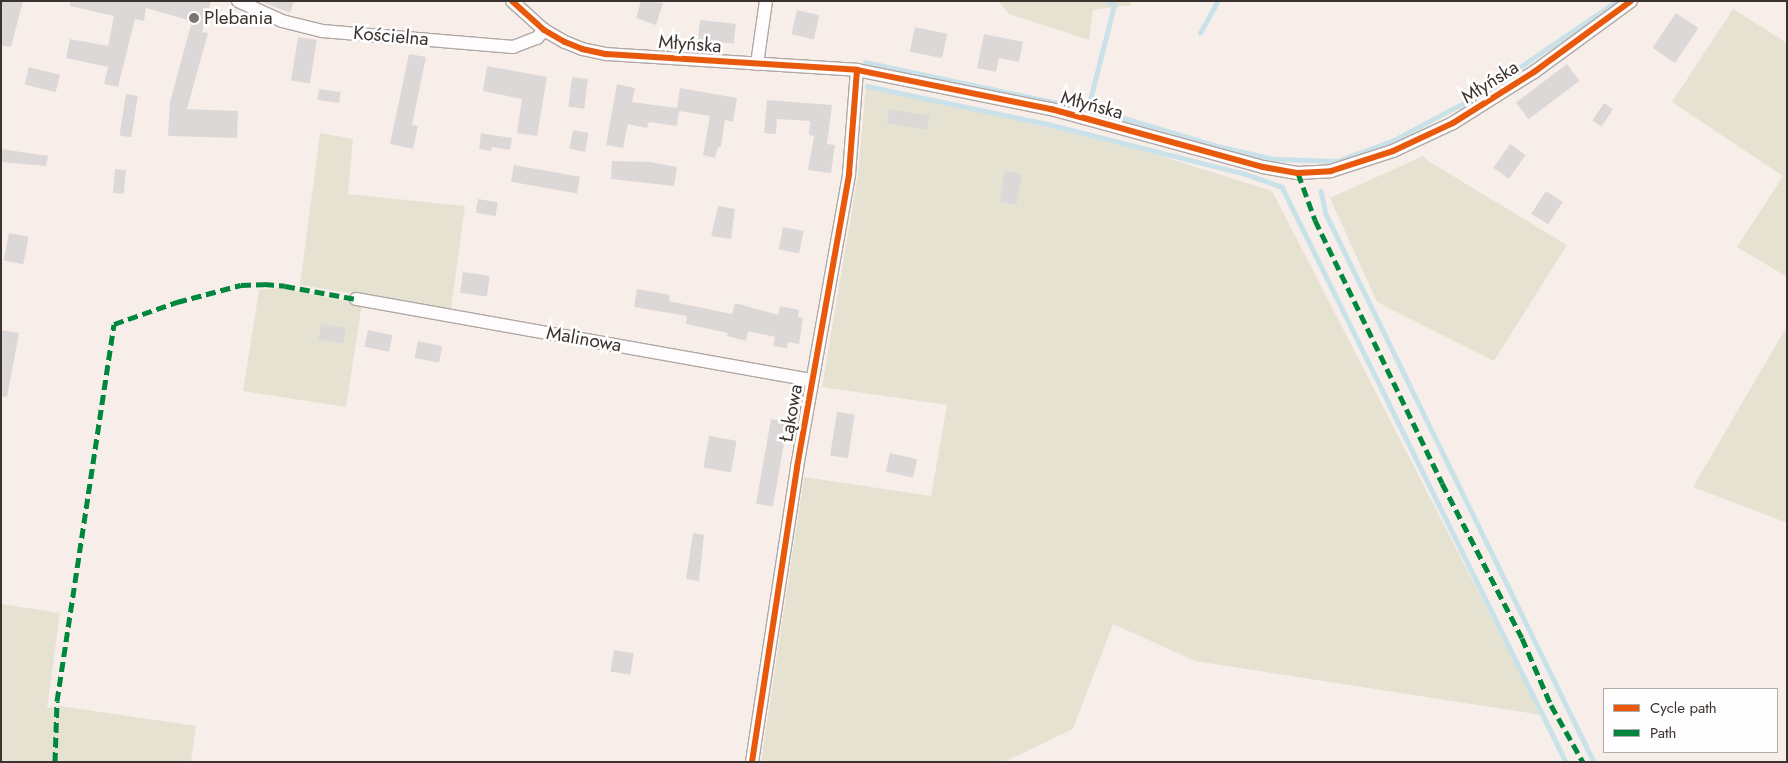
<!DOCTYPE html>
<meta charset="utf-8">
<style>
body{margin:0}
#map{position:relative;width:1788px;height:763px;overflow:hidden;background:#f8eee9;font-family:Jost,sans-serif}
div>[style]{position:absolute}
.green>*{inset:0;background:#e6e2d2}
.stream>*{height:4.5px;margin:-2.25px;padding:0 2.25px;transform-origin:2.25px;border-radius:2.25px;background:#c9e1e8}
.building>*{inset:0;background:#dcd8d8;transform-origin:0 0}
.roads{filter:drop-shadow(1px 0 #b0a8a4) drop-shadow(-1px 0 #b0a8a4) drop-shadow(0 1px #b0a8a4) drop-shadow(0 -1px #b0a8a4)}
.street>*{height:12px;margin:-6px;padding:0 6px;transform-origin:6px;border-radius:6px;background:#fefcfc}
.quiet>*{height:5px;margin-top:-2.5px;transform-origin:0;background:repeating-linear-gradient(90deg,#00873e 0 10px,transparent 0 15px)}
.cycleway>*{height:6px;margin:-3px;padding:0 3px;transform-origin:3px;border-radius:3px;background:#e8590c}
.dots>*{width:14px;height:14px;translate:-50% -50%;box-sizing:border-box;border:2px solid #fefefe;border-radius:50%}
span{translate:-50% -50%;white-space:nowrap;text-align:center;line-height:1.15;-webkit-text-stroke:5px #fefefe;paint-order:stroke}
.poi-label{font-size:19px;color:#3a332f}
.left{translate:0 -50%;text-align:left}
.street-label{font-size:19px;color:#3a332f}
.frame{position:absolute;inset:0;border:2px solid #3a332f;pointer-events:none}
.legend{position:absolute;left:1603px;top:688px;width:175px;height:65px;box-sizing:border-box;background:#fefefe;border:1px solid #b0adab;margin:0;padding:6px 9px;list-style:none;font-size:15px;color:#3a332f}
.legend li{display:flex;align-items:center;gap:10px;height:25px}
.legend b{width:25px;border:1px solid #b0adab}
</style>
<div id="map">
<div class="green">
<div style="clip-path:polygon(998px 1px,1130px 1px,1131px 5px,1093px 10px,1089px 40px,1009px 14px)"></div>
<div style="clip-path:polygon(1733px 9px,1787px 43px,1787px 277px,1737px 247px,1783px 176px,1672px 102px)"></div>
<div style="clip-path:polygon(866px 85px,1136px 148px,1272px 191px,1542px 715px,1195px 661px,1113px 624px,1073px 729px,1004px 762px,761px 762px,804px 477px,931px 496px,947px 405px,822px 387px,858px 174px)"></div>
<div style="clip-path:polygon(320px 133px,353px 139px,348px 194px,465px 206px,451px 309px,300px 285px)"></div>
<div style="clip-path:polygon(1423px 156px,1430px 162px,1567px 245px,1494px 361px,1377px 302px,1330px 198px)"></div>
<div style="clip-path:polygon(279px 288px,362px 304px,346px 407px,243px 391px,259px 290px)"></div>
<div style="clip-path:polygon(1787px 326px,1787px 523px,1693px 487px)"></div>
<div style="clip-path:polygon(1px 604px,60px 613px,47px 708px,60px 706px,196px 726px,191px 762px,1px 762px)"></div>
</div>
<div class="stream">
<div style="left:1200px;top:33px;width:37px;rotate:-61deg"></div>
<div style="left:865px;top:62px;width:241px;rotate:12deg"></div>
<div style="left:867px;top:86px;width:185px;rotate:11.9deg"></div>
<div style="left:1048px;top:124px;width:203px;rotate:14.2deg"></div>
<div style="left:1245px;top:174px;width:39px;rotate:19deg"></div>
<div style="left:1282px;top:187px;width:641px;rotate:63.71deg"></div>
<div style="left:1088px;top:108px;width:106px;rotate:-75.8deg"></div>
<div style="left:1114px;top:5px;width:8px;rotate:-150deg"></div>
<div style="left:1117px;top:116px;width:104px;rotate:16.7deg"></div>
<div style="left:1217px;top:146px;width:58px;rotate:12.8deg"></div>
<div style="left:1274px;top:159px;width:63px;rotate:1.8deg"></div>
<div style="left:1337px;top:161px;width:59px;rotate:-20deg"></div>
<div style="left:1392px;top:141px;width:98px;rotate:-27.9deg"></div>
<div style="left:1479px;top:95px;width:167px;rotate:-34.3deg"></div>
<div style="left:1321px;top:191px;width:24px;rotate:78deg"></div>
<div style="left:1326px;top:214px;width:610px;rotate:63.94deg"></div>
</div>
<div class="building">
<div style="clip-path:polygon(1px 1px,23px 1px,11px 47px,1px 45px)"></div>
<div style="clip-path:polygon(70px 1px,211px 1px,202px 32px,208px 33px,187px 109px,238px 111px,237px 138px,168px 136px,170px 102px,192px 21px,146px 8px,144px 21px,135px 19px,118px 87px,104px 84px,108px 67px,66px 58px,70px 39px,108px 46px,114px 16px,70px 6px)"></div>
<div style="clip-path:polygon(260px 1px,294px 1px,290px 13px)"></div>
<div style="clip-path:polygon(641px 1px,663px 3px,656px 25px,636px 18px)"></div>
<div style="left:797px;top:10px;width:23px;height:25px;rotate:13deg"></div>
<div style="left:1676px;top:13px;width:27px;height:42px;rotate:34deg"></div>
<div style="left:700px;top:20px;width:36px;height:20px;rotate:6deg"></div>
<div style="left:915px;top:27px;width:33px;height:25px;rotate:12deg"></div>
<div style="clip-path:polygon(984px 34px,1023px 42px,1019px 62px,999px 58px,996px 72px,977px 68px)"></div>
<div style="left:298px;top:37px;width:19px;height:44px;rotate:9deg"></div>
<div style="clip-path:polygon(409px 54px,426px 57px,412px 125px,418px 126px,413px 149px,390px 144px)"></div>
<div style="left:1567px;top:64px;width:21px;height:64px;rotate:53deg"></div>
<div style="clip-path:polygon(487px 66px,547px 77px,537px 136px,517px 133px,522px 99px,483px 91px)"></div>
<div style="left:29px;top:67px;width:32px;height:18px;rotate:14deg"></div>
<div style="left:572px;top:77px;width:16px;height:30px;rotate:7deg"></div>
<div style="clip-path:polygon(617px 84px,635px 88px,632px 102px,677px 108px,680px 88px,737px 98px,733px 122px,725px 120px,721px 147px,718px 147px,715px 158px,703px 155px,710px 116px,679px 111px,677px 126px,649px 122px,647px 128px,628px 124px,623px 148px,606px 145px)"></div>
<div style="left:319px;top:89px;width:22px;height:11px;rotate:8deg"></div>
<div style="left:126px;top:94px;width:12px;height:42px;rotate:9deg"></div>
<div style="clip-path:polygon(767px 100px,832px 105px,827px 144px,835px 145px,831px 173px,808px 170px,814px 136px,809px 135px,810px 121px,777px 119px,776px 134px,764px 133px)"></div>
<div style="left:1604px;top:103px;width:11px;height:21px;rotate:34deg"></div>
<div style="left:889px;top:109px;width:41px;height:14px;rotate:10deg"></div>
<div style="left:573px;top:130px;width:16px;height:19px;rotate:11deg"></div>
<div style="clip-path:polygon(481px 133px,512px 138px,510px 150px,492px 147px,491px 151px,479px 149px)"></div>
<div style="left:1510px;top:144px;width:19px;height:29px;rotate:35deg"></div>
<div style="clip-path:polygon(1px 149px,48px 156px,46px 166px,1px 162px)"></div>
<div style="clip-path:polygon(612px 161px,650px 162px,677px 167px,674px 186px,611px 179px)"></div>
<div style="left:514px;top:165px;width:67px;height:17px;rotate:10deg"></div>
<div style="left:115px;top:169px;width:11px;height:24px;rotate:5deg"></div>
<div style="left:1005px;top:171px;width:17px;height:31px;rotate:10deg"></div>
<div style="left:1546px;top:191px;width:20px;height:27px;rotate:33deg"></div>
<div style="left:478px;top:199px;width:20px;height:14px;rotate:9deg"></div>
<div style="clip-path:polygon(718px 206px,735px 209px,731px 239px,711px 236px)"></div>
<div style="left:783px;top:227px;width:21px;height:23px;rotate:11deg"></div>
<div style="left:9px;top:233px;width:20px;height:28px;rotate:11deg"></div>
<div style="left:463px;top:272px;width:27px;height:21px;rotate:8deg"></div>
<div style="clip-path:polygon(637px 289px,670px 295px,669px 301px,732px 314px,735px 303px,778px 315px,780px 306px,799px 310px,798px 317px,803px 318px,799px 344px,788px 342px,787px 348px,773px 346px,775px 337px,748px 331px,746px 341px,727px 336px,728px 333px,686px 324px,687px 316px,634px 307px)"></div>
<div style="left:321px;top:324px;width:25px;height:16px;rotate:9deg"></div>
<div style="clip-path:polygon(1px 330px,19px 333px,7px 397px,1px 396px)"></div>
<div style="left:368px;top:330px;width:25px;height:17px;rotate:12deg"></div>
<div style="left:418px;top:341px;width:25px;height:17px;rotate:12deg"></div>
<div style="left:837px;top:412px;width:18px;height:44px;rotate:9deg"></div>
<div style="left:771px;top:419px;width:17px;height:86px;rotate:10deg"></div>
<div style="left:709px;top:436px;width:28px;height:32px;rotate:10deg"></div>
<div style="left:890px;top:453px;width:28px;height:19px;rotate:13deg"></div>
<div style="clip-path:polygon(693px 533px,704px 535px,699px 581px,686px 579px)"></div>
<div style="left:614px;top:650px;width:20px;height:22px;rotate:9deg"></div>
</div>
<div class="roads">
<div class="street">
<div style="left:238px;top:1px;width:48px;rotate:24.4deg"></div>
<div style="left:282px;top:21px;width:41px;rotate:14deg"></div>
<div style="left:322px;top:31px;width:192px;rotate:4.8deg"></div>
<div style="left:513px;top:47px;width:26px;rotate:-21deg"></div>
<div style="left:537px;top:38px;width:11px;rotate:-49deg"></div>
<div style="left:512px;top:1px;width:43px;rotate:42.2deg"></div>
<div style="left:544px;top:30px;width:24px;rotate:30deg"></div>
<div style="left:565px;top:42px;width:18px;rotate:22deg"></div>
<div style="left:582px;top:49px;width:25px;rotate:12deg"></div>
<div style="left:606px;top:54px;width:252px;rotate:3.6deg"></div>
<div style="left:857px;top:70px;width:198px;rotate:11.4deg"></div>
<div style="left:1051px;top:109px;width:220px;rotate:15.3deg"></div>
<div style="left:1263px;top:167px;width:36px;rotate:10deg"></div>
<div style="left:1298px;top:173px;width:33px;rotate:-3deg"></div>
<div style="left:1331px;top:171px;width:65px;rotate:-17.9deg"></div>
<div style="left:1393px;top:151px;width:66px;rotate:-25deg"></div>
<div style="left:1453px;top:123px;width:96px;rotate:-32.2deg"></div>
<div style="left:1534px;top:72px;width:120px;rotate:-36.2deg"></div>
<div style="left:757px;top:64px;width:64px;rotate:-81.9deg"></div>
<div style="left:356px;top:299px;width:463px;rotate:10.1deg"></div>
<div style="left:752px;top:762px;width:298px;rotate:-81.3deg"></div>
<div style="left:797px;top:467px;width:298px;rotate:-79.9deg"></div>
<div style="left:849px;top:174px;width:104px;rotate:-85.6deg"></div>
</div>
</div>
<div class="quiet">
<div style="left:1298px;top:173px;width:50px;rotate:70.1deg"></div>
<div style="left:1315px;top:220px;width:292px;rotate:64.2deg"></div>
<div style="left:1442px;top:483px;width:174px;rotate:62.7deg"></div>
<div style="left:1522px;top:638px;width:73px;rotate:66.6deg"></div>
<div style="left:1551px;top:705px;width:65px;rotate:60.7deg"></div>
<div style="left:55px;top:762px;width:61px;rotate:-88.1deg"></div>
<div style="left:57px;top:701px;width:381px;rotate:-81.4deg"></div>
<div style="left:114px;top:324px;width:67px;rotate:-19.2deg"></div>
<div style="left:177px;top:302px;width:66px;rotate:-14.9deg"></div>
<div style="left:241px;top:285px;width:23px;rotate:-2deg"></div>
<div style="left:264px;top:284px;width:21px;rotate:5deg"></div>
<div style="left:285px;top:286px;width:72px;rotate:10.4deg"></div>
</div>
<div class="cycleway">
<div style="left:512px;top:1px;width:43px;rotate:42.2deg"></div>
<div style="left:544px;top:30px;width:24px;rotate:30deg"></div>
<div style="left:565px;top:42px;width:18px;rotate:22deg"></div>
<div style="left:582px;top:49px;width:25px;rotate:12deg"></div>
<div style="left:606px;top:54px;width:252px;rotate:3.6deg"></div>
<div style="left:857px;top:70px;width:198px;rotate:11.4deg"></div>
<div style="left:1051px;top:109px;width:220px;rotate:15.3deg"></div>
<div style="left:1263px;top:167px;width:36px;rotate:10deg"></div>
<div style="left:1298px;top:173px;width:33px;rotate:-3deg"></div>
<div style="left:1331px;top:171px;width:65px;rotate:-17.9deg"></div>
<div style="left:1393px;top:151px;width:66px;rotate:-25deg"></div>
<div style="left:1453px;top:123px;width:96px;rotate:-32.2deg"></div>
<div style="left:1534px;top:72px;width:120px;rotate:-36.2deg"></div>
<div style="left:752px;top:762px;width:298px;rotate:-81.3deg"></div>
<div style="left:797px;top:467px;width:298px;rotate:-79.9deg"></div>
<div style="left:849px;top:174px;width:104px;rotate:-85.6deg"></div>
</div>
<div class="dots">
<div style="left:194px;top:18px;background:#7c7470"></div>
</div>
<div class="poi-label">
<span class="left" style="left:204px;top:18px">Plebania</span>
</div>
<div class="street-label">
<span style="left:391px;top:36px;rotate:5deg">Kościelna</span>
<span style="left:690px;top:44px;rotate:4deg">Młyńska</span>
<span style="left:1490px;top:82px;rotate:-32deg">Młyńska</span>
<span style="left:1092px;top:105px;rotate:15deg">Młyńska</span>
<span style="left:584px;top:339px;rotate:10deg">Malinowa</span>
<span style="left:791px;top:413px;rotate:-80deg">Łąkowa</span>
</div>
<div class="frame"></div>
<ul class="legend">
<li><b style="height:6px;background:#e8590c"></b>Cycle path</li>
<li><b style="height:6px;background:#00873e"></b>Path</li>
</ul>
</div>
